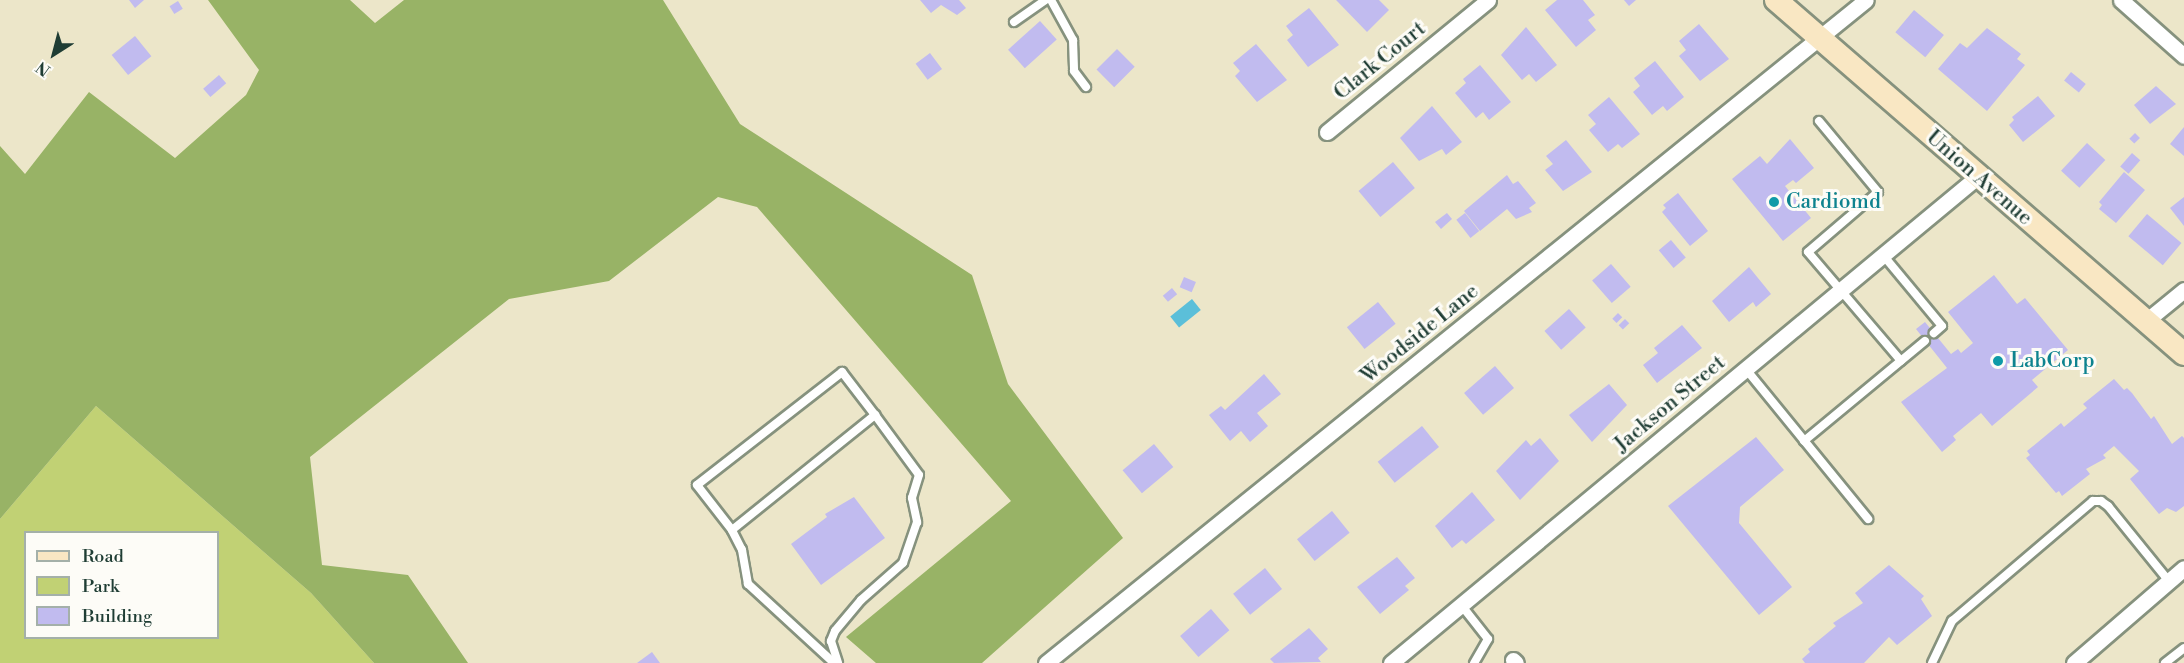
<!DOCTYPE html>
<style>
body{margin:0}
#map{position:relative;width:2184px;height:663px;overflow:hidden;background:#ece6c9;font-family:"Libre Bodoni",serif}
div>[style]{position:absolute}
.green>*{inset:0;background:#c1d174}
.forest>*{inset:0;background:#98b366}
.water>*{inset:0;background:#5bbfd9;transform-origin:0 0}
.building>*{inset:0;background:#c1bbef;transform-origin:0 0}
.roads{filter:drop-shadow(2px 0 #86927e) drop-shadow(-2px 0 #86927e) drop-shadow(0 2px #86927e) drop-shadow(0 -2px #86927e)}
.lane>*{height:8px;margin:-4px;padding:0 4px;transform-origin:4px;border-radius:4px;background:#fff}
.street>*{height:15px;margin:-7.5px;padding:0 7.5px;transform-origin:7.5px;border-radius:7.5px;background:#fff}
.secondary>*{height:22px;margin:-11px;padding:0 11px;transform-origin:11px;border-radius:11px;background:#f9e7c3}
.dots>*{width:16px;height:16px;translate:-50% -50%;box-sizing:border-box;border:3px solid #fdfcf7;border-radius:50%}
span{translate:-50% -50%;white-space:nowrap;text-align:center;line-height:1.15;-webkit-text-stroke:6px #fdfcf7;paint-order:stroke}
.street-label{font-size:21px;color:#1f3d34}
.culture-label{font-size:21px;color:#0d838f}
.left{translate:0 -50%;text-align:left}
.legend{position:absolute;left:24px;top:531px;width:195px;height:108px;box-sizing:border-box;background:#fdfcf7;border:2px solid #a4b0a9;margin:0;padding:8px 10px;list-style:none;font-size:18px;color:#1f3d34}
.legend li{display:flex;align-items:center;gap:12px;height:30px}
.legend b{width:30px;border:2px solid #a4b0a9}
.north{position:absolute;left:24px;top:24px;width:60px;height:60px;-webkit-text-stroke:4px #fdfcf7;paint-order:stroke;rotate:216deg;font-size:16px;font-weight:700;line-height:24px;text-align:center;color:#1f3d34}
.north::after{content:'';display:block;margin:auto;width:21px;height:27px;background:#1f3d34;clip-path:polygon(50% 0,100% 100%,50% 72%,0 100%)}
</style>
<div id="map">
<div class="green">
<div style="clip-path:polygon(evenodd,96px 406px,311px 593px,374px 663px,0 663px,0 519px,96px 406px,26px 532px,218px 532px,218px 638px,26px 638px,26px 532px)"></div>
</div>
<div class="forest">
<div style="clip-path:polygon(208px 0,350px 0,375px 23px,404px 0,663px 0,740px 124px,972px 275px,1008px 384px,1123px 538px,982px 663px,876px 663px,846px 637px,1011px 501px,757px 207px,718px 197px,609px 281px,509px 299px,310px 457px,322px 565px,408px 575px,468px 663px,374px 663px,311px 593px,96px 406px,0 519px,0 146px,25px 174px,89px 92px,175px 158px,246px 95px,259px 70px)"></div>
</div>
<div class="water">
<div style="left:1192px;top:299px;width:14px;height:28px;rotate:51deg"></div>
</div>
<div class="building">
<div style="clip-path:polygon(129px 0,144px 0,135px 8px)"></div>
<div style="clip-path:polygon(920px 0,959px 0,966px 8px,957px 15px,941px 5px,931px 13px)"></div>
<div style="clip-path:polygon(1336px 0,1379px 0,1389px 10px,1367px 32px)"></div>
<div style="clip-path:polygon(1557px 0,1583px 0,1595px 15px,1588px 20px,1596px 30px,1576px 47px,1545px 10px)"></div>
<div style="clip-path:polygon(1624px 0,1636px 0,1629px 6px)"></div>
<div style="left:178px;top:1px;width:9px;height:10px;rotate:58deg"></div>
<div style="clip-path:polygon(1309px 8px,1339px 45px,1308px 67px,1287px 40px,1293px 35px,1286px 26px)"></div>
<div style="left:1914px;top:10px;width:39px;height:29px;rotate:40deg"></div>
<div style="left:1040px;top:21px;width:25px;height:43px;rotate:48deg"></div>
<div style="clip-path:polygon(1699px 24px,1729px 59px,1700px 81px,1679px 56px,1686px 50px,1679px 41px)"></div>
<div style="clip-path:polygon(1526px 27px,1557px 65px,1536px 82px,1529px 74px,1522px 80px,1501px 55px)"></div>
<div style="clip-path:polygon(1987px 28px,2021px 54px,2017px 59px,2025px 65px,1987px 111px,1938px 69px,1960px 43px,1967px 48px)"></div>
<div style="left:135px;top:36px;width:26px;height:30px;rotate:51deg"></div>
<div style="clip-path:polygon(1256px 44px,1287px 80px,1257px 102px,1235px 76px,1240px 71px,1233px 63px)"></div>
<div style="left:1117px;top:49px;width:25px;height:29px;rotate:45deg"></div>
<div style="left:930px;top:53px;width:20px;height:18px;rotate:53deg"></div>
<div style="clip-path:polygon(1655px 61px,1684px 97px,1667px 111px,1663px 106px,1652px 115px,1633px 92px,1640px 86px,1634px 78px)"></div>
<div style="clip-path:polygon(1480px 65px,1511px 102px,1489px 120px,1483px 112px,1476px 118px,1455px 93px,1466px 83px,1463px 79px)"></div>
<div style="left:2071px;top:72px;width:19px;height:11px;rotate:39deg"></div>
<div style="left:219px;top:75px;width:11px;height:21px;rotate:49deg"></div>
<div style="clip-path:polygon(2156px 86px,2176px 104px,2150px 124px,2134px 105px)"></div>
<div style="clip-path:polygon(2038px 96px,2055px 116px,2023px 142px,2009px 125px,2014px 120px,2012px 117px)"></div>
<div style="clip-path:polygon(1609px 97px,1640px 134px,1622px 148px,1618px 144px,1608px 152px,1589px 130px,1596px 124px,1588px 115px)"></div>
<div style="clip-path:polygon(1432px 106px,1462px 142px,1446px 155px,1442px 149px,1419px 161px,1400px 138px)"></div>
<div style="clip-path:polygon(2184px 127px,2184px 156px,2170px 144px)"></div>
<div style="left:2135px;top:133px;width:7px;height:8px;rotate:45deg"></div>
<div style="clip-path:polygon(1790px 139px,1814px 168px,1796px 183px,1793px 180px,1785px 186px,1811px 218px,1783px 241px,1732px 179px,1760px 156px,1767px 164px)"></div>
<div style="clip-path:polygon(1566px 140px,1592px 172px,1563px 191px,1545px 170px,1553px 164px,1546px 156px)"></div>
<div style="left:2087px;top:143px;width:25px;height:38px;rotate:43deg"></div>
<div style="left:2132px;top:153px;width:11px;height:18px;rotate:41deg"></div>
<div style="left:1393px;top:162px;width:34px;height:45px;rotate:50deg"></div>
<div style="clip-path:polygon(2124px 172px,2145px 190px,2116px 223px,2099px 209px,2102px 205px,2099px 202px)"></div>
<div style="clip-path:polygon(1507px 175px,1513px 184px,1518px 181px,1536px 203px,1529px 208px,1532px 212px,1516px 219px,1507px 209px,1480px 231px,1464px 211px)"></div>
<div style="clip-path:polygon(1678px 193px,1708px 231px,1690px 246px,1662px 212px,1666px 208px,1663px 205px)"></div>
<div style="clip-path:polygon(2184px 197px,2184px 226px,2170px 208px)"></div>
<div style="clip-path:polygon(1447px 213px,1452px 219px,1441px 229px,1435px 222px)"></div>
<div style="left:1465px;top:213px;width:23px;height:11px;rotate:52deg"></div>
<div style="left:2147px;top:214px;width:45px;height:29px;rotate:40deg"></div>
<div style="left:1671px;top:240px;width:23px;height:16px;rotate:50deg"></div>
<div style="left:1611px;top:264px;width:30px;height:25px;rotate:49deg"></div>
<div style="clip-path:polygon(1749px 267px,1771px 294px,1756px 307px,1753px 302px,1729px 322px,1712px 301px)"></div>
<div style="clip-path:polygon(1994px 275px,2017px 304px,2025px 298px,2068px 350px,2032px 380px,2038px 387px,1992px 426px,1981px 413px,1953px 436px,1956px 440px,1942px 452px,1901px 402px,1947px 368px,1916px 329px,1925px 322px,1951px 354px,1958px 349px,1961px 353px,1973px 343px,1948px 312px)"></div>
<div style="left:1184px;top:277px;width:13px;height:11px;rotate:23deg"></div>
<div style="left:1172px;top:288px;width:8px;height:12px;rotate:50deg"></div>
<div style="left:1378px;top:302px;width:28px;height:40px;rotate:51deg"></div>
<div style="left:1569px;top:309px;width:25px;height:33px;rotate:48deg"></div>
<div style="left:1618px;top:313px;width:6px;height:8px;rotate:45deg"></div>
<div style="left:1625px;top:319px;width:6px;height:9px;rotate:45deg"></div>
<div style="clip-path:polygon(1682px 325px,1702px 348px,1657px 383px,1643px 365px,1658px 353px,1654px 348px)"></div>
<div style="left:1495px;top:366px;width:29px;height:41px;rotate:49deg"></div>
<div style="clip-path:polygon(1264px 374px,1281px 394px,1257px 413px,1268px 426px,1250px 442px,1241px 431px,1230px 441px,1209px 415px,1221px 406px,1225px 410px)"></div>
<div style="clip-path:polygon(2114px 379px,2124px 390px,2127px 388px,2132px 393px,2151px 419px,2154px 416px,2172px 444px,2182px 436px,2184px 438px,2184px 506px,2176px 512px,2167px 508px,2159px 514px,2130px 479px,2139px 471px,2114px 446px,2103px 455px,2106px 458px,2086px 469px,2090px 474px,2062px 496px,2059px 491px,2056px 493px,2026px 458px,2030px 455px,2027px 451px,2061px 423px,2064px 427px,2087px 408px,2083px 404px)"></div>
<div style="clip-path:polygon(1609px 384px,1627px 405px,1592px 442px,1569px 415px)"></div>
<div style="left:1422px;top:426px;width:27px;height:57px;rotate:51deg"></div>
<div style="clip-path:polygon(1756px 437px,1784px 470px,1740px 507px,1739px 523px,1792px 587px,1759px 615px,1668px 506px)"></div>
<div style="clip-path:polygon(1540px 438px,1559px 461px,1520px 500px,1496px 471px,1526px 440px,1531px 446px)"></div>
<div style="left:1154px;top:444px;width:30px;height:41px;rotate:50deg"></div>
<div style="clip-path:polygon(1472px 492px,1495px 520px,1466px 544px,1462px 540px,1452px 548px,1435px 526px)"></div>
<div style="clip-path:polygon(854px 497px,885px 538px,821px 585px,791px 544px,827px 517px,825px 514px)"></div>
<div style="left:1332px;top:511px;width:28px;height:45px;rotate:51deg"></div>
<div style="clip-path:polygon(1397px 557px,1415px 578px,1405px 586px,1409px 590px,1380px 614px,1357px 587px)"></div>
<div style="clip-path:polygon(1889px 565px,1924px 596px,1921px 599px,1932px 616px,1897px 645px,1889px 637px,1864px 663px,1805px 663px,1802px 659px,1810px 652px,1808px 649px,1836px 626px,1833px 623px,1863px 603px,1855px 593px)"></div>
<div style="left:1265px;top:568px;width:27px;height:41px;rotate:51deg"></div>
<div style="left:1211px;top:609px;width:28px;height:41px;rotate:49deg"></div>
<div style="clip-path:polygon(1309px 628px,1328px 649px,1318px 658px,1321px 662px,1274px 663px,1270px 659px)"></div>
<div style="clip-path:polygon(652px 652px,660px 663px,637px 663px)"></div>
</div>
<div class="roads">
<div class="lane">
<div style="left:1051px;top:0;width:46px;rotate:61.2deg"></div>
<div style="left:1073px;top:40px;width:31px;rotate:88deg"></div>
<div style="left:1074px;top:71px;width:20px;rotate:53deg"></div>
<div style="left:1014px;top:22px;width:38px;rotate:-35deg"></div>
<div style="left:1819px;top:121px;width:92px;rotate:50.3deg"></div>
<div style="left:1878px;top:192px;width:92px;rotate:139.4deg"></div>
<div style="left:1808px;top:252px;width:143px;rotate:49.5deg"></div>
<div style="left:1883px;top:255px;width:92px;rotate:50.3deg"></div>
<div style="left:1942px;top:326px;width:11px;rotate:139deg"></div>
<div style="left:1745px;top:368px;width:195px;rotate:50.8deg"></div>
<div style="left:1804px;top:441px;width:157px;rotate:-39.6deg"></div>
<div style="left:732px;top:530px;width:184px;rotate:-38.8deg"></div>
<div style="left:875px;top:415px;width:74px;rotate:53.7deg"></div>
<div style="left:919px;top:475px;width:24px;rotate:107deg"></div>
<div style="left:912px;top:498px;width:25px;rotate:78deg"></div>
<div style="left:917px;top:522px;width:43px;rotate:108.9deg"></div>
<div style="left:903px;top:563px;width:56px;rotate:138.6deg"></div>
<div style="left:861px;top:600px;width:40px;rotate:130deg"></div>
<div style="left:835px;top:631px;width:11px;rotate:112deg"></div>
<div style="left:831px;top:641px;width:23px;rotate:72deg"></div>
<div style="left:1462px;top:606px;width:42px;rotate:51.8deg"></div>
<div style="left:1488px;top:639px;width:28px;rotate:120deg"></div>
<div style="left:834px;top:663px;width:117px;rotate:-137.4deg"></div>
<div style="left:748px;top:584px;width:35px;rotate:-100deg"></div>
<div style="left:742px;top:550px;width:22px;rotate:-117deg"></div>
<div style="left:732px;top:530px;width:57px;rotate:-127.9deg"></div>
<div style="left:697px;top:485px;width:184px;rotate:-37.9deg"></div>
<div style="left:842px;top:372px;width:54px;rotate:52.5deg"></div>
<div style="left:1932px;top:663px;width:47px;rotate:-64.5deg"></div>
<div style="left:1952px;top:621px;width:185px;rotate:-40.4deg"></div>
<div style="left:2093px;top:501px;width:8px"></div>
<div style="left:2101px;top:501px;width:9px;rotate:36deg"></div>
<div style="left:2108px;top:506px;width:95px;rotate:51deg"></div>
<div style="left:2165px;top:663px;width:24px;rotate:-38deg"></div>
</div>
<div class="street">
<div style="left:2121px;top:0;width:84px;rotate:41.6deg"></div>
<div style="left:1327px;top:132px;width:208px;rotate:-39.3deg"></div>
<div style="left:2146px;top:321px;width:49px;rotate:-39.2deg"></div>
<div style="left:1513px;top:660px;width:4px;rotate:45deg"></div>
<div style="left:1046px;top:663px;width:1054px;rotate:-38.96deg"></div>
<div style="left:1391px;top:663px;width:761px;rotate:-39.67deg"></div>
<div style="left:2074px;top:663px;width:145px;rotate:-40.8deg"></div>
</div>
<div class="secondary">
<div style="left:1776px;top:0;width:540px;rotate:40.95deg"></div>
</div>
</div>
<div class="dots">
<div style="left:1774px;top:202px;background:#0f9aa8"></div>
<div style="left:1998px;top:361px;background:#0f9aa8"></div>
</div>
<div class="street-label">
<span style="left:1380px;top:61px;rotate:-39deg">Clark Court</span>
<span style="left:1979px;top:178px;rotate:41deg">Union Avenue</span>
<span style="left:1420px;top:334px;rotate:-39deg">Woodside Lane</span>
<span style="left:1670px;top:404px;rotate:-40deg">Jackson Street</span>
</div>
<div class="culture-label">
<span class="left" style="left:1786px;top:202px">Cardiomd</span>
<span class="left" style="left:2010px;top:361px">LabCorp</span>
</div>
<ul class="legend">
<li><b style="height:8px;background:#f9e7c3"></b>Road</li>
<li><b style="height:16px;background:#c1d174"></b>Park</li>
<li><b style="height:16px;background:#c1bbef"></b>Building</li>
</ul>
<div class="north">N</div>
</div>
